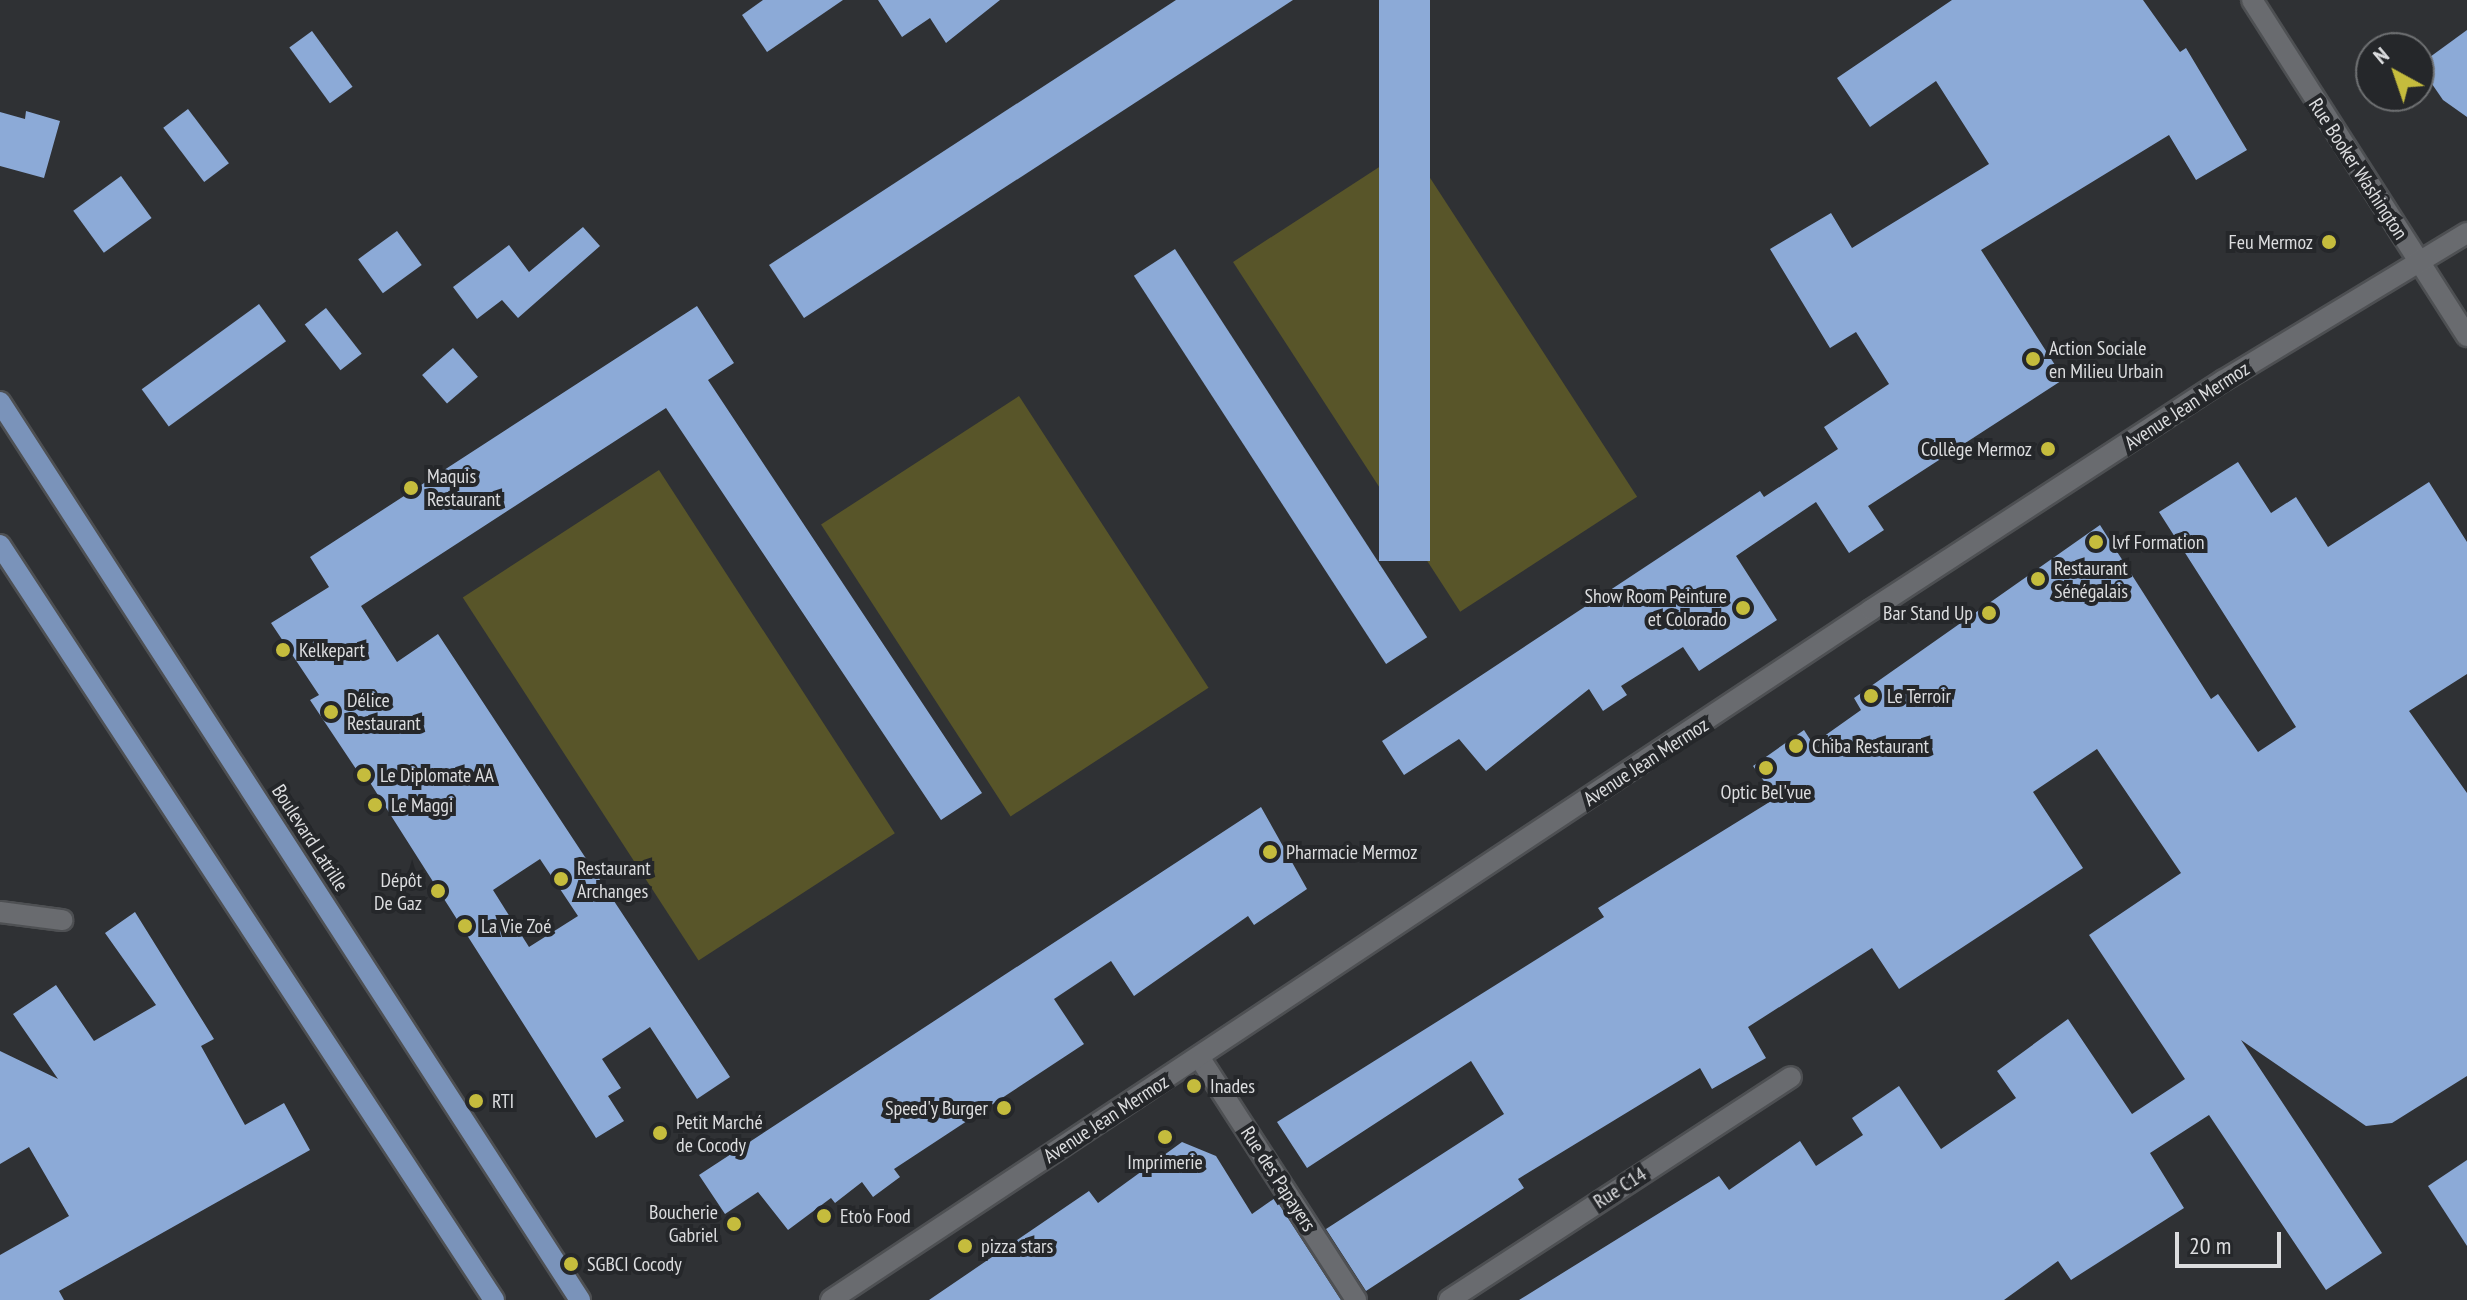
<!DOCTYPE html>
<meta charset="utf-8">
<style>
body{margin:0}
#map{position:relative;width:2467px;height:1300px;overflow:hidden;background:#2f3134;font-family:"PT Sans Narrow",sans-serif}
div>[style]{position:absolute}
.green>*{inset:0;background:#585529;transform-origin:0 0}
.building>*{inset:0;background:#8caad7;transform-origin:0 0}
.roads{filter:drop-shadow(2px 0 #4e5053) drop-shadow(-2px 0 #4e5053) drop-shadow(0 2px #4e5053) drop-shadow(0 -2px #4e5053)}
.minor>*{height:20px;margin:-10px;padding:0 10px;transform-origin:10px;border-radius:10px;background:#696b6f}
.major>*{height:20px;margin:-10px;padding:0 10px;transform-origin:10px;border-radius:10px;background:#7a93ba}
.dots>*{width:22px;height:22px;translate:-50% -50%;box-sizing:border-box;border:4px solid #25272a;border-radius:50%}
span{translate:-50% -50%;white-space:nowrap;text-align:center;line-height:1.15;-webkit-text-stroke:8px #25272a;paint-order:stroke}
.street-label{font-size:20px;color:#dcdddf}
.poi-label{font-size:20px;color:#dcdddf}
.right{translate:-100% -50%;text-align:right}
.left{translate:0 -50%;text-align:left}
.north{position:absolute;left:2355px;top:32px;width:80px;height:80px;box-sizing:border-box;background:#25272a;border:2px solid #6e7072;border-radius:50%;rotate:320deg;font-size:22px;font-weight:700;line-height:32px;text-align:center;color:#dcdddf}
.north::after{content:'';display:block;margin:auto;width:28px;height:36px;background:#c5bc3d;clip-path:polygon(50% 0,100% 100%,50% 72%,0 100%)}
.scale{position:absolute;left:2175px;top:1232px;width:106px;height:36px;box-sizing:border-box;border:4px solid #dcdddf;border-top:0;padding-left:10px;font-size:24px;line-height:28px;white-space:nowrap;color:#dcdddf;-webkit-text-stroke:6px #25272a;paint-order:stroke}
</style>
<div id="map">
<div class="green">
<div style="left:1410px;top:147px;width:417px;height:211px;rotate:57deg"></div>
<div style="left:1019px;top:396px;width:348px;height:236px;rotate:57deg"></div>
<div style="left:659px;top:470px;width:433px;height:234px;rotate:57deg"></div>
</div>
<div class="building">
<div style="clip-path:polygon(763px 0,843px 0,767px 52px,742px 15px)"></div>
<div style="clip-path:polygon(878px 0,1000px 0,946px 43px,930px 18px,902px 37px)"></div>
<div style="clip-path:polygon(1176px 0,1293px 0,804px 318px,769px 265px)"></div>
<div style="left:1379px;top:0;width:51px;height:561px"></div>
<div style="clip-path:polygon(1952px 0,2143px 0,2180px 52px,2186px 48px,2247px 150px,2196px 180px,2169px 135px,1981px 250px,2064px 379px,1868px 506px,1884px 530px,1849px 553px,1816px 502px,1736px 556px,1777px 620px,1699px 671px,1683px 647px,1621px 686px,1627px 695px,1603px 711px,1589px 689px,1486px 771px,1459px 739px,1404px 775px,1382px 741px,1760px 491px,1764px 497px,1838px 449px,1824px 427px,1889px 384px,1856px 332px,1830px 348px,1770px 249px,1831px 213px,1852px 248px,1989px 164px,1936px 81px,1870px 127px,1837px 78px)"></div>
<div style="clip-path:polygon(2467px 30px,2467px 117px,2443px 100px,2419px 65px)"></div>
<div style="left:312px;top:31px;width:69px;height:28px;rotate:54deg"></div>
<div style="left:188px;top:109px;width:68px;height:31px;rotate:53deg"></div>
<div style="clip-path:polygon(26px 111px,60px 121px,44px 178px,0 166px,0 112px,25px 119px)"></div>
<div style="left:121px;top:176px;width:52px;height:59px;rotate:54deg"></div>
<div style="clip-path:polygon(583px 227px,600px 246px,518px 318px,502px 300px,477px 319px,453px 287px,509px 245px,529px 272px)"></div>
<div style="left:397px;top:231px;width:42px;height:48px;rotate:54deg"></div>
<div style="left:1175px;top:249px;width:463px;height:49px;rotate:57deg"></div>
<div style="left:259px;top:304px;width:46px;height:145px;rotate:54deg"></div>
<div style="clip-path:polygon(evenodd,697px 306px,734px 363px,708px 380px,982px 793px,941px 820px,666px 408px,361px 606px,397px 662px,438px 634px,730px 1077px,697px 1099px,650px 1027px,602px 1059px,621px 1088px,608px 1096px,624px 1121px,596px 1138px,369px 781px,366px 784px,310px 700px,319px 695px,271px 623px,329px 587px,310px 557px,697px 306px,540px 859px,578px 916px,529px 947px,493px 890px,540px 859px)"></div>
<div style="left:326px;top:308px;width:58px;height:27px;rotate:52deg"></div>
<div style="left:453px;top:348px;width:38px;height:41px;rotate:49deg"></div>
<div style="clip-path:polygon(2238px 462px,2271px 513px,2296px 497px,2328px 547px,2429px 482px,2467px 542px,2467px 674px,2409px 711px,2467px 793px,2467px 1076px,2392px 1123px,2366px 1126px,2241px 1040px,2382px 1253px,2326px 1290px,2209px 1115px,2150px 1153px,2184px 1208px,2071px 1280px,2058px 1261px,2004px 1300px,1519px 1300px,1719px 1176px,1729px 1190px,1800px 1141px,1816px 1166px,1863px 1135px,1852px 1118px,1899px 1086px,1941px 1149px,2016px 1098px,1997px 1071px,2068px 1019px,2132px 1114px,2185px 1079px,2089px 935px,2181px 873px,2097px 749px,2033px 792px,2083px 868px,1899px 989px,1872px 948px,1748px 1027px,1766px 1058px,1712px 1089px,1700px 1068px,1518px 1179px,1524px 1188px,1366px 1291px,1326px 1229px,1504px 1114px,1471px 1061px,1307px 1168px,1277px 1122px,1604px 917px,1598px 908px,1776px 798px,1753px 766px,1804px 730px,1813px 744px,1861px 710px,1854px 698px,2100px 525px,2211px 699px,2218px 694px,2258px 752px,2296px 727px,2159px 512px)"></div>
<div style="clip-path:polygon(1261px 807px,1307px 889px,1254px 925px,1248px 916px,1134px 996px,1111px 961px,1054px 999px,1084px 1044px,894px 1169px,900px 1177px,873px 1197px,862px 1182px,835px 1203px,831px 1198px,788px 1230px,758px 1192px,725px 1214px,699px 1175px)"></div>
<div style="clip-path:polygon(135px 912px,214px 1039px,201px 1046px,245px 1125px,284px 1103px,310px 1150px,59px 1291px,64px 1300px,0 1300px,0 1255px,69px 1216px,29px 1147px,0 1164px,0 1051px,58px 1079px,13px 1014px,56px 985px,94px 1041px,156px 1005px,105px 933px)"></div>
<div style="clip-path:polygon(1182px 1142px,1216px 1156px,1252px 1214px,1275px 1198px,1341px 1300px,929px 1300px,1089px 1191px,1098px 1203px)"></div>
<div style="clip-path:polygon(2467px 1160px,2467px 1246px,2428px 1186px)"></div>
</div>
<div class="roads">
<div class="minor">
<div style="left:2252px;top:0;width:399px;rotate:57.4deg"></div>
<div style="left:0;top:912px;width:63px;rotate:7.4deg"></div>
<div style="left:1199px;top:1057px;width:289px;rotate:57.1deg"></div>
<div style="left:831px;top:1300px;width:1248px;rotate:-33.56deg"></div>
<div style="left:1871px;top:610px;width:421px;rotate:-33.1deg"></div>
<div style="left:2224px;top:380px;width:284px;rotate:-31.2deg"></div>
<div style="left:1449px;top:1300px;width:408px;rotate:-33.1deg"></div>
</div>
<div class="major">
<div style="left:0;top:402px;width:1069px;rotate:57.14deg"></div>
<div style="left:0;top:545px;width:902px;rotate:56.8deg"></div>
</div>
</div>
<div class="dots">
<div style="left:2329px;top:242px;background:#c5bc3d"></div>
<div style="left:2033px;top:359px;background:#c5bc3d"></div>
<div style="left:2048px;top:449px;background:#c5bc3d"></div>
<div style="left:411px;top:488px;background:#c5bc3d"></div>
<div style="left:2096px;top:542px;background:#c5bc3d"></div>
<div style="left:2038px;top:579px;background:#c5bc3d"></div>
<div style="left:1743px;top:608px;background:#c5bc3d"></div>
<div style="left:1989px;top:613px;background:#c5bc3d"></div>
<div style="left:283px;top:650px;background:#c5bc3d"></div>
<div style="left:1871px;top:696px;background:#c5bc3d"></div>
<div style="left:331px;top:712px;background:#c5bc3d"></div>
<div style="left:1796px;top:746px;background:#c5bc3d"></div>
<div style="left:1766px;top:768px;background:#c5bc3d"></div>
<div style="left:364px;top:775px;background:#c5bc3d"></div>
<div style="left:375px;top:805px;background:#c5bc3d"></div>
<div style="left:1270px;top:852px;background:#c5bc3d"></div>
<div style="left:561px;top:879px;background:#c5bc3d"></div>
<div style="left:438px;top:891px;background:#c5bc3d"></div>
<div style="left:465px;top:926px;background:#c5bc3d"></div>
<div style="left:1194px;top:1086px;background:#c5bc3d"></div>
<div style="left:476px;top:1101px;background:#c5bc3d"></div>
<div style="left:1004px;top:1108px;background:#c5bc3d"></div>
<div style="left:660px;top:1133px;background:#c5bc3d"></div>
<div style="left:1165px;top:1137px;background:#c5bc3d"></div>
<div style="left:824px;top:1216px;background:#c5bc3d"></div>
<div style="left:734px;top:1224px;background:#c5bc3d"></div>
<div style="left:965px;top:1246px;background:#c5bc3d"></div>
<div style="left:571px;top:1264px;background:#c5bc3d"></div>
</div>
<div class="street-label">
<span style="left:2358px;top:169px;rotate:57deg">Rue Booker Washington</span>
<span style="left:2187px;top:406px;rotate:-33deg">Avenue Jean Mermoz</span>
<span style="left:1646px;top:762px;rotate:-33deg">Avenue Jean Mermoz</span>
<span style="left:310px;top:838px;rotate:57deg">Boulevard Latrille</span>
<span style="left:1106px;top:1119px;rotate:-33deg">Avenue Jean Mermoz</span>
<span style="left:1278px;top:1179px;rotate:57deg">Rue des Papayers</span>
<span style="left:1620px;top:1188px;rotate:-33deg">Rue C14</span>
</div>
<div class="poi-label">
<span class="right" style="left:2313px;top:242px">Feu Mermoz</span>
<span class="left" style="left:2049px;top:360px">Action Sociale<br>en Milieu Urbain</span>
<span class="right" style="left:2032px;top:449px">Collège Mermoz</span>
<span class="left" style="left:427px;top:488px">Maquis<br>Restaurant</span>
<span class="left" style="left:2112px;top:542px">lvf Formation</span>
<span class="left" style="left:2054px;top:580px">Restaurant<br>Sénégalais</span>
<span class="right" style="left:1727px;top:608px">Show Room Peinture<br>et Colorado</span>
<span class="right" style="left:1973px;top:613px">Bar Stand Up</span>
<span class="left" style="left:299px;top:650px">Kelkepart</span>
<span class="left" style="left:1887px;top:696px">Le Terroir</span>
<span class="left" style="left:347px;top:712px">Délice<br>Restaurant</span>
<span class="left" style="left:1812px;top:746px">Chiba Restaurant</span>
<span class="left" style="left:380px;top:775px">Le Diplomate AA</span>
<span style="left:1766px;top:792px">Optic Bel'vue</span>
<span class="left" style="left:391px;top:805px">Le Maggi</span>
<span class="left" style="left:1286px;top:852px">Pharmacie Mermoz</span>
<span class="left" style="left:577px;top:880px">Restaurant<br>Archanges</span>
<span class="right" style="left:422px;top:892px">Dépôt<br>De Gaz</span>
<span class="left" style="left:481px;top:926px">La Vie Zoé</span>
<span class="left" style="left:1210px;top:1086px">Inades</span>
<span class="left" style="left:492px;top:1101px">RTI</span>
<span class="right" style="left:988px;top:1108px">Speed'y Burger</span>
<span class="left" style="left:676px;top:1134px">Petit Marché<br>de Cocody</span>
<span style="left:1165px;top:1162px">Imprimerie</span>
<span class="right" style="left:718px;top:1224px">Boucherie<br>Gabriel</span>
<span class="left" style="left:840px;top:1216px">Eto'o Food</span>
<span class="left" style="left:981px;top:1246px">pizza stars</span>
<span class="left" style="left:587px;top:1264px">SGBCI Cocody</span>
</div>
<div class="north">N</div>
<div class="scale">20 m</div>
</div>
